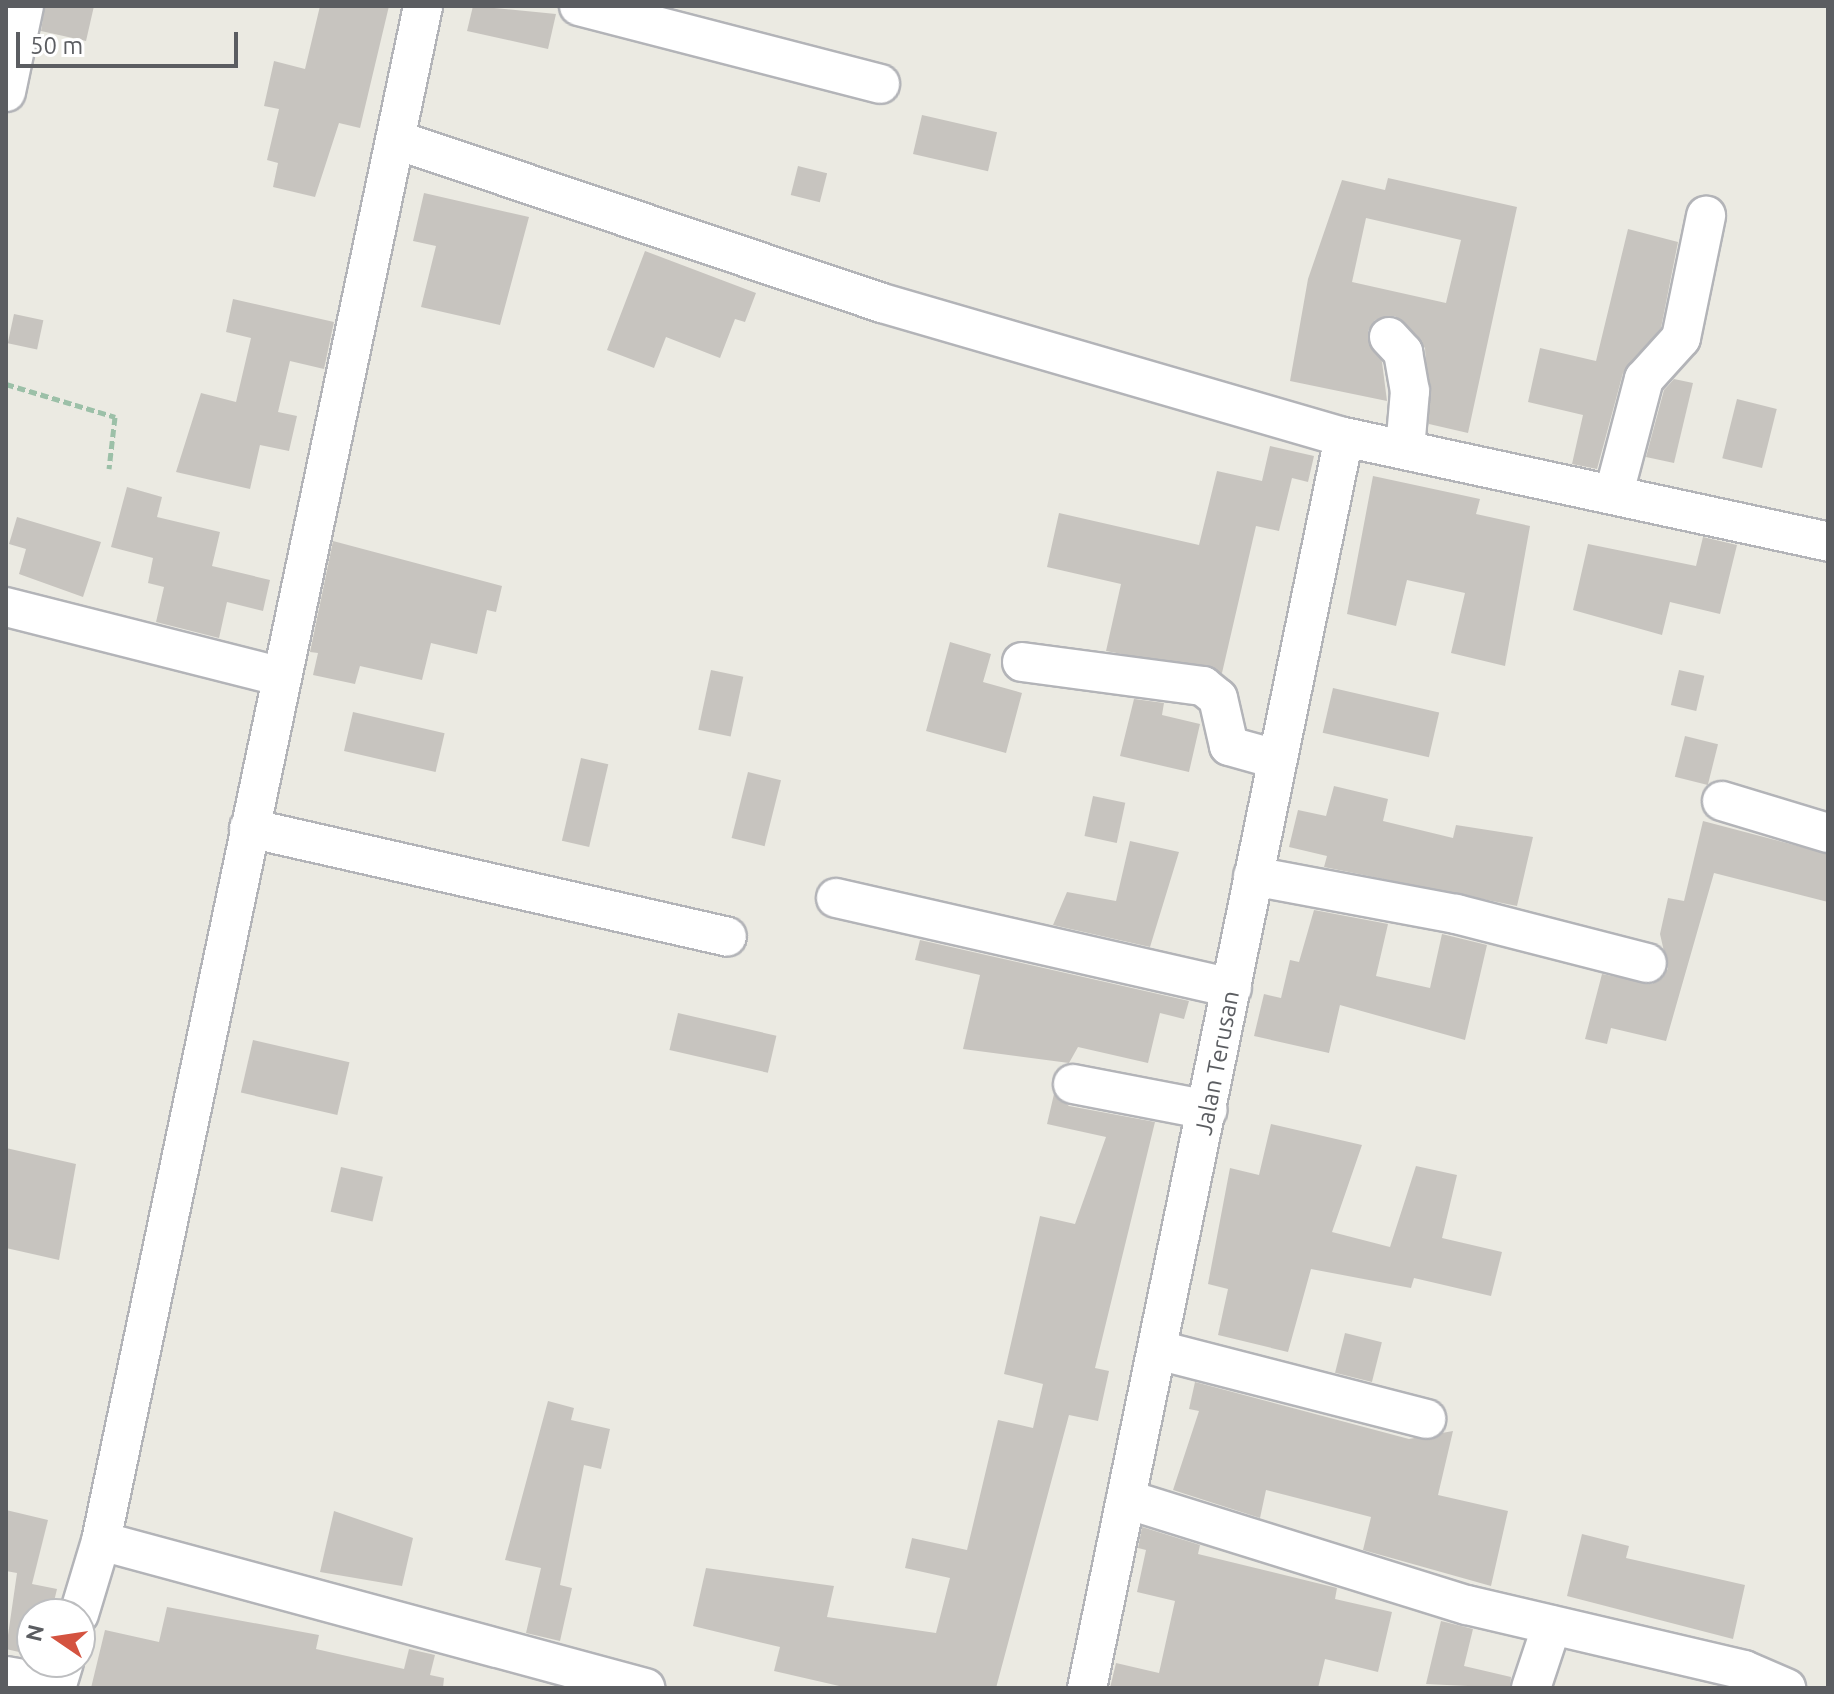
<!DOCTYPE html>
<style>
body{margin:0}
#map{position:relative;width:1834px;height:1694px;overflow:hidden;background:#ebeae2;font-family:Ubuntu,sans-serif}
div>[style]{position:absolute}
.building>*{inset:0;background:#c7c4bf;transform-origin:0 0}
.path>*{height:5px;margin-top:-2.5px;transform-origin:0;background:repeating-linear-gradient(90deg,#9cc0a8 0 8px,transparent 0 12px)}
.roads{filter:drop-shadow(2px 0 #b3b4b8) drop-shadow(-2px 0 #b3b4b8) drop-shadow(0 2px #b3b4b8) drop-shadow(0 -2px #b3b4b8)}
.minor>*{height:38px;margin:-19px;padding:0 19px;transform-origin:19px;border-radius:19px;background:#fff}
span{translate:-50% -50%;white-space:nowrap;text-align:center;line-height:1.15;-webkit-text-stroke:6px #fff;paint-order:stroke}
.street-label{font-size:24px;color:#5b5d61}
.frame{position:absolute;inset:0;border:8px solid #5b5d61;pointer-events:none}
.north{position:absolute;left:16px;top:1598px;width:80px;height:80px;box-sizing:border-box;background:#fff;border:2px solid #bdbec0;border-radius:50%;rotate:283deg;font-size:22px;font-weight:700;line-height:32px;text-align:center;color:#5b5d61}
.north::after{content:'';display:block;margin:auto;width:28px;height:36px;background:#d45340;clip-path:polygon(50% 0,100% 100%,50% 72%,0 100%)}
.scale{position:absolute;left:16px;top:32px;width:222px;height:36px;box-sizing:border-box;border:4px solid #5b5d61;border-top:0;padding-left:10px;font-size:24px;line-height:28px;white-space:nowrap;color:#5b5d61;-webkit-text-stroke:6px #fff;paint-order:stroke}
</style>
<div id="map">
<div class="building">
<div style="clip-path:polygon(45px 6px,94px 6px,86px 41px,41px 31px)"></div>
<div style="clip-path:polygon(320px 6px,389px 6px,360px 128px,339px 123px,315px 197px,273px 187px,278px 163px,267px 160px,279px 109px,264px 106px,274px 61px,305px 69px)"></div>
<div style="clip-path:polygon(473px 6px,556px 14px,548px 49px,467px 31px)"></div>
<div style="left:922px;top:115px;width:77px;height:40px;rotate:13deg"></div>
<div style="left:798px;top:166px;width:30px;height:30px;rotate:14deg"></div>
<div style="clip-path:polygon(evenodd,1388px 178px,1517px 207px,1468px 433px,1429px 424px,1425px 348px,1395px 316px,1375px 320px,1368px 331px,1382px 362px,1387px 401px,1290px 381px,1308px 279px,1342px 180px,1385px 190px,1388px 178px,1366px 218px,1461px 240px,1446px 303px,1352px 282px,1366px 218px)"></div>
<div style="clip-path:polygon(424px 193px,529px 217px,500px 325px,421px 307px,436px 246px,413px 241px)"></div>
<div style="clip-path:polygon(1628px 229px,1678px 242px,1661px 328px,1623px 373px,1597px 469px,1572px 464px,1583px 415px,1528px 402px,1540px 348px,1596px 361px)"></div>
<div style="clip-path:polygon(645px 251px,756px 293px,745px 322px,735px 319px,720px 358px,666px 337px,654px 368px,607px 350px)"></div>
<div style="clip-path:polygon(233px 299px,334px 322px,324px 369px,290px 361px,278px 412px,297px 416px,289px 451px,260px 445px,250px 489px,176px 472px,201px 393px,236px 402px,251px 338px,226px 332px)"></div>
<div style="left:14px;top:314px;width:30px;height:30px;rotate:12deg"></div>
<div style="clip-path:polygon(1674px 379px,1693px 383px,1674px 463px,1646px 457px,1664px 390px)"></div>
<div style="left:1737px;top:399px;width:41px;height:61px;rotate:14deg"></div>
<div style="clip-path:polygon(1270px 446px,1314px 456px,1308px 482px,1292px 478px,1279px 531px,1256px 526px,1222px 673px,1106px 651px,1121px 584px,1047px 567px,1059px 513px,1199px 545px,1217px 471px,1262px 481px)"></div>
<div style="clip-path:polygon(1373px 476px,1480px 499px,1476px 514px,1530px 526px,1505px 666px,1451px 653px,1465px 593px,1407px 580px,1396px 626px,1347px 614px)"></div>
<div style="clip-path:polygon(127px 487px,162px 497px,157px 517px,220px 532px,212px 566px,270px 580px,263px 611px,227px 602px,219px 638px,156px 622px,164px 587px,148px 583px,153px 558px,111px 547px)"></div>
<div style="clip-path:polygon(17px 517px,101px 542px,83px 597px,19px 574px,26px 549px,9px 544px)"></div>
<div style="clip-path:polygon(1703px 537px,1737px 545px,1720px 614px,1670px 602px,1662px 635px,1573px 610px,1588px 544px,1696px 566px)"></div>
<div style="clip-path:polygon(333px 541px,502px 586px,496px 612px,487px 610px,477px 654px,431px 643px,422px 680px,360px 666px,355px 684px,313px 675px,318px 653px,310px 652px)"></div>
<div style="clip-path:polygon(950px 642px,991px 654px,983px 682px,1022px 693px,1006px 753px,926px 731px)"></div>
<div style="left:711px;top:670px;width:33px;height:61px;rotate:12deg"></div>
<div style="left:1679px;top:670px;width:26px;height:36px;rotate:13deg"></div>
<div style="left:1333px;top:688px;width:109px;height:46px;rotate:13deg"></div>
<div style="clip-path:polygon(1134px 699px,1164px 703px,1162px 715px,1200px 724px,1189px 772px,1120px 756px)"></div>
<div style="left:353px;top:712px;width:94px;height:40px;rotate:13deg"></div>
<div style="left:1685px;top:736px;width:34px;height:42px;rotate:14deg"></div>
<div style="left:581px;top:758px;width:28px;height:85px;rotate:13deg"></div>
<div style="left:748px;top:772px;width:34px;height:68px;rotate:14deg"></div>
<div style="clip-path:polygon(1334px 786px,1388px 799px,1383px 821px,1453px 838px,1456px 825px,1533px 837px,1517px 906px,1324px 867px,1327px 856px,1289px 847px,1298px 810px,1326px 816px)"></div>
<div style="left:1093px;top:796px;width:33px;height:41px;rotate:12deg"></div>
<div style="clip-path:polygon(1703px 821px,1828px 854px,1828px 902px,1714px 873px,1666px 1041px,1611px 1028px,1607px 1044px,1585px 1039px,1602px 974px,1652px 984px,1668px 969px,1660px 934px,1668px 898px,1684px 901px)"></div>
<div style="clip-path:polygon(1130px 841px,1179px 852px,1150px 947px,1053px 925px,1067px 892px,1116px 901px)"></div>
<div style="clip-path:polygon(1314px 910px,1388px 924px,1376px 976px,1430px 988px,1442px 934px,1487px 945px,1465px 1040px,1340px 1005px,1329px 1053px,1254px 1036px,1264px 994px,1281px 998px,1290px 960px,1299px 962px)"></div>
<div style="clip-path:polygon(920px 940px,1189px 1001px,1184px 1019px,1160px 1013px,1148px 1063px,1078px 1047px,1069px 1063px,963px 1049px,980px 975px,915px 960px)"></div>
<div style="left:678px;top:1013px;width:101px;height:38px;rotate:13deg"></div>
<div style="left:253px;top:1040px;width:99px;height:54px;rotate:13deg"></div>
<div style="clip-path:polygon(1054px 1094px,1069px 1106px,1155px 1122px,1095px 1368px,1109px 1371px,1098px 1421px,1069px 1415px,996px 1688px,848px 1688px,774px 1671px,780px 1647px,693px 1626px,706px 1568px,834px 1586px,827px 1617px,936px 1633px,950px 1578px,905px 1568px,912px 1538px,967px 1550px,998px 1420px,1033px 1428px,1043px 1384px,1004px 1374px,1040px 1216px,1075px 1224px,1106px 1137px,1047px 1124px)"></div>
<div style="clip-path:polygon(1271px 1124px,1362px 1145px,1332px 1232px,1390px 1247px,1416px 1166px,1457px 1175px,1442px 1238px,1502px 1252px,1491px 1296px,1414px 1278px,1411px 1288px,1311px 1269px,1288px 1352px,1218px 1335px,1228px 1289px,1208px 1284px,1230px 1168px,1259px 1175px)"></div>
<div style="clip-path:polygon(6px 1148px,76px 1164px,59px 1260px,6px 1248px)"></div>
<div style="left:341px;top:1167px;width:43px;height:46px;rotate:13deg"></div>
<div style="left:1345px;top:1333px;width:38px;height:41px;rotate:14deg"></div>
<div style="clip-path:polygon(1195px 1382px,1409px 1439px,1453px 1431px,1438px 1495px,1508px 1511px,1491px 1586px,1363px 1550px,1371px 1517px,1266px 1490px,1260px 1518px,1173px 1490px,1199px 1411px,1189px 1409px)"></div>
<div style="clip-path:polygon(548px 1401px,574px 1408px,571px 1420px,610px 1429px,601px 1469px,584px 1465px,560px 1585px,572px 1588px,560px 1641px,526px 1633px,541px 1568px,505px 1560px)"></div>
<div style="clip-path:polygon(6px 1510px,48px 1520px,32px 1584px,57px 1589px,51px 1614px,32px 1614px,32px 1655px,6px 1649px,17px 1573px,6px 1571px)"></div>
<div style="clip-path:polygon(334px 1511px,413px 1538px,402px 1586px,320px 1572px)"></div>
<div style="clip-path:polygon(1142px 1527px,1200px 1545px,1198px 1554px,1337px 1588px,1335px 1599px,1392px 1612px,1378px 1672px,1325px 1659px,1318px 1688px,1110px 1688px,1116px 1663px,1159px 1673px,1175px 1601px,1137px 1592px,1146px 1550px,1138px 1548px)"></div>
<div style="clip-path:polygon(1582px 1534px,1629px 1546px,1626px 1558px,1745px 1585px,1733px 1639px,1567px 1596px)"></div>
<div style="clip-path:polygon(167px 1607px,319px 1635px,316px 1649px,404px 1669px,409px 1649px,435px 1655px,430px 1675px,444px 1678px,443px 1688px,91px 1688px,105px 1630px,159px 1642px)"></div>
<div style="clip-path:polygon(1441px 1621px,1473px 1629px,1464px 1666px,1511px 1677px,1510px 1688px,1426px 1684px)"></div>
</div>
<div class="path">
<div style="left:6px;top:384px;width:114px;rotate:16.8deg"></div>
<div style="left:115px;top:417px;width:52px;rotate:96.6deg"></div>
</div>
<div class="roads">
<div class="minor">
<div style="left:579px;top:6px;width:311px;rotate:14.5deg"></div>
<div style="left:6px;top:92px;width:88px;rotate:-78.2deg"></div>
<div style="left:397px;top:140px;width:512px;rotate:18.58deg"></div>
<div style="left:882px;top:303px;width:481px;rotate:16.2deg"></div>
<div style="left:1344px;top:437px;width:495px;rotate:12.2deg"></div>
<div style="left:1389px;top:337px;width:21px;rotate:47deg"></div>
<div style="left:1403px;top:352px;width:40px;rotate:80deg"></div>
<div style="left:1410px;top:391px;width:58px;rotate:94.9deg"></div>
<div style="left:1614px;top:493px;width:118px;rotate:-75.3deg"></div>
<div style="left:1644px;top:379px;width:55px;rotate:-47.9deg"></div>
<div style="left:1681px;top:338px;width:125px;rotate:-78.4deg"></div>
<div style="left:6px;top:607px;width:282px;rotate:14.2deg"></div>
<div style="left:1022px;top:662px;width:183px;rotate:7.6deg"></div>
<div style="left:1203px;top:686px;width:19px;rotate:39deg"></div>
<div style="left:1218px;top:698px;width:49px;rotate:77.1deg"></div>
<div style="left:1229px;top:746px;width:49px;rotate:15.5deg"></div>
<div style="left:1722px;top:801px;width:111px;rotate:16.8deg"></div>
<div style="left:249px;top:828px;width:490px;rotate:12.8deg"></div>
<div style="left:1253px;top:876px;width:207px;rotate:10.6deg"></div>
<div style="left:1456px;top:914px;width:197px;rotate:14.4deg"></div>
<div style="left:836px;top:898px;width:406px;rotate:12.8deg"></div>
<div style="left:1073px;top:1084px;width:137px;rotate:10.9deg"></div>
<div style="left:1158px;top:1350px;width:277px;rotate:14.4deg"></div>
<div style="left:1126px;top:1499px;width:357px;rotate:17.3deg"></div>
<div style="left:1467px;top:1605px;width:285px;rotate:13.2deg"></div>
<div style="left:1744px;top:1670px;width:46px;rotate:23.2deg"></div>
<div style="left:101px;top:1541px;width:564px;rotate:15.12deg"></div>
<div style="left:79px;top:1614px;width:76px;rotate:-73.2deg"></div>
<div style="left:101px;top:1541px;width:1568px;rotate:-78.15deg"></div>
<div style="left:6px;top:1676px;width:52px;rotate:10deg"></div>
<div style="left:57px;top:1685px;width:24px;rotate:-73deg"></div>
<div style="left:1087px;top:1688px;width:1277px;rotate:-78.39deg"></div>
<div style="left:1531px;top:1688px;width:66px;rotate:-71.6deg"></div>
</div>
</div>
<div class="street-label">
<span style="left:1217px;top:1063px;rotate:-79deg">Jalan Terusan</span>
</div>
<div class="frame"></div>
<div class="north">N</div>
<div class="scale">50 m</div>
</div>
